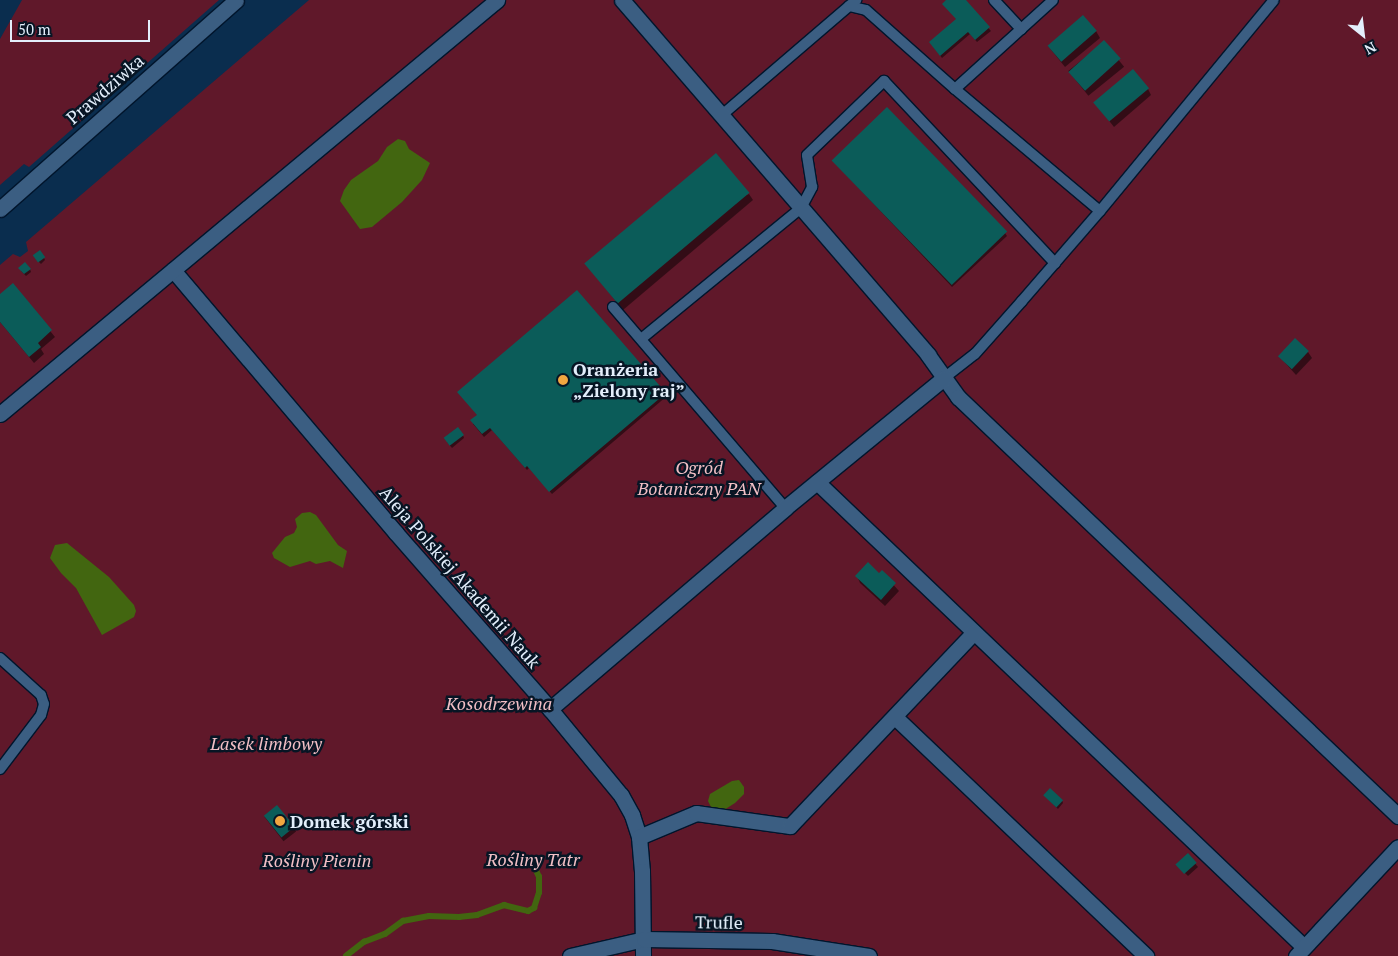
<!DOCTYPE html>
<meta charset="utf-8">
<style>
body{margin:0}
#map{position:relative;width:1398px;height:956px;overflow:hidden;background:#0a2d4e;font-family:"PT Serif",serif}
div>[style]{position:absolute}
.green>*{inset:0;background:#60182a}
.water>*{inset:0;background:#426610}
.shadow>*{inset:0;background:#0007;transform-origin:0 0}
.stream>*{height:5.5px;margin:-2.75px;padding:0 2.75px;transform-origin:2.75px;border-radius:2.75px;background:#426610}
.building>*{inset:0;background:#0b5c59;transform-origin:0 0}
.roads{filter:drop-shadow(1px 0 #00152c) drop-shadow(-1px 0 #00152c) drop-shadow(0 1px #00152c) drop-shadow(0 -1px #00152c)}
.lane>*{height:10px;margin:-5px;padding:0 5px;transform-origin:5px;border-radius:5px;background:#3b5e82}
.street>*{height:15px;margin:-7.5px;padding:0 7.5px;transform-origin:7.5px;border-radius:7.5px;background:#3b5e82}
.dots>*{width:14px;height:14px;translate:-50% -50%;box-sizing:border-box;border:2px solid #071524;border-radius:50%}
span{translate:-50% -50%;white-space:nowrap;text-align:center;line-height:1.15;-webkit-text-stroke:5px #071524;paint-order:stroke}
.street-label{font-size:18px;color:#e3eefb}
.poi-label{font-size:18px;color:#e3eefb;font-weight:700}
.left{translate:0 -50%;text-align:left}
.park-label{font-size:18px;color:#f2bfc5;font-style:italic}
.north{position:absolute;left:1338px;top:10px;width:50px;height:50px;-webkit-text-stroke:4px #071524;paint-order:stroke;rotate:151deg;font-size:14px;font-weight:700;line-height:20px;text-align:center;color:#e3eefb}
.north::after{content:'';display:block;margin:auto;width:18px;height:22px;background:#e3eefb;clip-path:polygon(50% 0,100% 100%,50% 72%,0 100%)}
.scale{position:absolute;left:10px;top:20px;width:140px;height:22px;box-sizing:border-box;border:2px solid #e3eefb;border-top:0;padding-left:6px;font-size:15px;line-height:18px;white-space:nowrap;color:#e3eefb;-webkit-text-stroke:4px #071524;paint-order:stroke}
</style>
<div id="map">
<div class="green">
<div style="clip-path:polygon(22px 0,219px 0,29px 167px,24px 164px,0 185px,0 39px)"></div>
<div style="clip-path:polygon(309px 0,1398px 0,1398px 956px,0 956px,0 265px,13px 254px,20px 257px,28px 251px,26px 242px)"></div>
</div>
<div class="water">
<div style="clip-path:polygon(398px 139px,405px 141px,409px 149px,430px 163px,422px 180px,402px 202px,372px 227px,360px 229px,340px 201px,344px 190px,351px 180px,378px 161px,387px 147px)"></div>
<div style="clip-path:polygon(310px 512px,316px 515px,338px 545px,347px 551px,343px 568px,330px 561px,316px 564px,310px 561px,290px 567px,274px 558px,272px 553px,285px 537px,294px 533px,297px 527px,295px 519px,302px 513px)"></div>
<div style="clip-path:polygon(67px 543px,109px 577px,134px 605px,136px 611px,134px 617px,102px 635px,76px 588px,61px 573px,50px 558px,55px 545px)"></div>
<div style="clip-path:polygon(739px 780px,744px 787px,744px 794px,735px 803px,724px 810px,713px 811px,708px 801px,710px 794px,732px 781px)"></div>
</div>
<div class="shadow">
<div style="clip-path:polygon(948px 0,964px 0,991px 31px,977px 42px,970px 34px,942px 58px,932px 45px,957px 20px)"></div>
<div style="clip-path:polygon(1096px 31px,1100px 38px,1065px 67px,1048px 46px)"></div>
<div style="left:1104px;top:42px;width:32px;height:46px;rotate:51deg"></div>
<div style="clip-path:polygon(1148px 89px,1151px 95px,1114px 127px,1095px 103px)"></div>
<div style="clip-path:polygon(835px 163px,1005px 233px,1007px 236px,952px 287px)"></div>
<div style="clip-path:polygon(749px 194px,753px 200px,623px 310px,586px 264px)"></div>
<div style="clip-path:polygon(44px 258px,45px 260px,41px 264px,36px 259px)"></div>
<div style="clip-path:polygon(30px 269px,31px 272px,26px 276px,21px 271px)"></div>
<div style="clip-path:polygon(13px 285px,55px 337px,41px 349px,44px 354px,34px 363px,0 322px,0 296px)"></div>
<div style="clip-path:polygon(1308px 352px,1312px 358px,1296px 375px,1280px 357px)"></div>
<div style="clip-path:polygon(665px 393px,667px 396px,552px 494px,529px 468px,527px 470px,492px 430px,484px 437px,473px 424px,478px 416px)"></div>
<div style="clip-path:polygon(463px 435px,464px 438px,452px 448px,447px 442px)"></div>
<div style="clip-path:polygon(882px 572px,899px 591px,885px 606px,860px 583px,857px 576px,879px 575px)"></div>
<div style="clip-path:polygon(1045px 796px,1062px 800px,1063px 803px,1058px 809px)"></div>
<div style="left:277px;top:807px;width:31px;height:16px;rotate:52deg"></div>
<div style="clip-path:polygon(1188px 855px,1198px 867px,1188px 876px,1180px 868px)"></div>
</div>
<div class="stream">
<div style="left:346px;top:956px;width:23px;rotate:-38deg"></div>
<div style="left:364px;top:942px;width:22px;rotate:-21deg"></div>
<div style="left:385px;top:934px;width:22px;rotate:-36deg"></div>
<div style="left:403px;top:921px;width:26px;rotate:-11deg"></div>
<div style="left:429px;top:916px;width:30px;rotate:2deg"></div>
<div style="left:459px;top:917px;width:18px;rotate:-6deg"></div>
<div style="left:477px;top:915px;width:29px;rotate:-20deg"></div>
<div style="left:504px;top:905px;width:25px;rotate:14deg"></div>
<div style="left:528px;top:911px;width:7px;rotate:-27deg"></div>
<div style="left:534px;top:908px;width:16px;rotate:-72deg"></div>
<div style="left:539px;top:893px;width:16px;rotate:-90deg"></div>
<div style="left:539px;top:877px;width:19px;rotate:-115deg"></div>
</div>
<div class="building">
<div style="clip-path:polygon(946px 0,966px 0,990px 27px,975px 40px,968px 32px,940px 56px,929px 42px,956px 19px,942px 4px)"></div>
<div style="left:1083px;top:15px;width:21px;height:47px;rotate:49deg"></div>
<div style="left:1104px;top:40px;width:25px;height:48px;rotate:48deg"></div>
<div style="left:1133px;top:69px;width:25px;height:52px;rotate:50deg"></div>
<div style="left:887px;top:107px;width:173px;height:77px;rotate:46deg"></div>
<div style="left:716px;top:153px;width:52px;height:172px;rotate:50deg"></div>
<div style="left:40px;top:250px;width:9px;height:9px;rotate:54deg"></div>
<div style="clip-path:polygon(25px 262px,31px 269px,24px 274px,18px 268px)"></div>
<div style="clip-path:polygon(13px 283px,52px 330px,38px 343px,41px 347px,29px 357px,0 322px,0 294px)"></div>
<div style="clip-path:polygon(577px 290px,666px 393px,549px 492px,527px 466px,525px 468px,490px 428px,482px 434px,470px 420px,477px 415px,457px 392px)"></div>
<div style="left:1295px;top:338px;width:19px;height:25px;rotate:43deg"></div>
<div style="left:458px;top:427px;width:10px;height:18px;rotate:53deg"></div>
<div style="clip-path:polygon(868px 562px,879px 573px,882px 570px,896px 583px,881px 600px,855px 576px)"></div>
<div style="left:1050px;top:788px;width:18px;height:10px;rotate:43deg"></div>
<div style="left:277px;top:805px;width:28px;height:17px;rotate:51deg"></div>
<div style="left:1188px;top:853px;width:13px;height:17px;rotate:48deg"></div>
</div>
<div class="roads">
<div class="lane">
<div style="left:994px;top:0;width:40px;rotate:47deg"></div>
<div style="left:849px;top:6px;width:17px;rotate:13deg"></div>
<div style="left:866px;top:10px;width:119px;rotate:41.6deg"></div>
<div style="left:955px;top:89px;width:189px;rotate:40.1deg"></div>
<div style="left:955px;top:89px;width:132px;rotate:-42.2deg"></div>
<div style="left:722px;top:115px;width:177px;rotate:-40.6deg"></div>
<div style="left:613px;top:307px;width:265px;rotate:49.4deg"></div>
<div style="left:641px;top:339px;width:207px;rotate:-39.3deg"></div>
<div style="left:801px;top:208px;width:24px;rotate:-62deg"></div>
<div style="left:812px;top:187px;width:32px;rotate:-99deg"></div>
<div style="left:807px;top:155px;width:107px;rotate:-43.9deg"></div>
<div style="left:884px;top:81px;width:250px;rotate:46.8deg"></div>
<div style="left:944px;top:378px;width:39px;rotate:-38deg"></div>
<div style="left:975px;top:354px;width:71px;rotate:-48.4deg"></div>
<div style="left:1022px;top:301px;width:119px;rotate:-49.1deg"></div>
<div style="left:1100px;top:211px;width:273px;rotate:-50.5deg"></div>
<div style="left:0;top:658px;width:55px;rotate:42.1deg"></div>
<div style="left:41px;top:695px;width:9px;rotate:72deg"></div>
<div style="left:44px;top:704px;width:11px;rotate:105deg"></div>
<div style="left:41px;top:715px;width:68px;rotate:127.2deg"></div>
</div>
<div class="street">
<div style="left:622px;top:0;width:469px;rotate:49.2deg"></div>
<div style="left:928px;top:355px;width:52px;rotate:54.5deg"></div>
<div style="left:958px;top:397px;width:608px;rotate:43.6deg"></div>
<div style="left:0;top:209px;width:315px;rotate:-41.5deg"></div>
<div style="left:173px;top:270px;width:345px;rotate:49.7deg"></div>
<div style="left:396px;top:533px;width:234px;rotate:48.8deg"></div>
<div style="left:550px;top:709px;width:112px;rotate:50.5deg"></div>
<div style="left:621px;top:795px;width:23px;rotate:61deg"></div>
<div style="left:632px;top:815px;width:23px;rotate:72deg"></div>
<div style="left:639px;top:837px;width:34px;rotate:85deg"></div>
<div style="left:642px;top:871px;width:85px;rotate:89.3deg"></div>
<div style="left:0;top:414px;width:647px;rotate:-39.79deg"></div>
<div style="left:817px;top:482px;width:673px;rotate:43.68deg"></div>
<div style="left:550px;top:709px;width:309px;rotate:-40.5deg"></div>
<div style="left:785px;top:508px;width:205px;rotate:-39.3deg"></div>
<div style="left:895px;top:717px;width:347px;rotate:43.6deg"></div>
<div style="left:639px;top:837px;width:62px;rotate:-22.8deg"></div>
<div style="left:696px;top:813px;width:95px;rotate:7.9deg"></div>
<div style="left:790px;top:826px;width:267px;rotate:-46.5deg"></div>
<div style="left:570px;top:956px;width:76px;rotate:-12.9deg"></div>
<div style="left:644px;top:939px;width:128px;rotate:0.9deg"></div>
<div style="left:772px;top:941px;width:98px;rotate:8.8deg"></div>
<div style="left:1296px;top:956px;width:149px;rotate:-46.9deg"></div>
</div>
</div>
<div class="dots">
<div style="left:563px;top:380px;background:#f1a640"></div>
<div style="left:280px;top:821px;background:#f1a640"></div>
</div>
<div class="street-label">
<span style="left:105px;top:89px;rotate:-41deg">Prawdziwka</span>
<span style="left:460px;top:577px;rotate:49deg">Aleja Polskiej Akademii Nauk</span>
<span style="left:719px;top:922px;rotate:1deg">Trufle</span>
</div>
<div class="poi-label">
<span class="left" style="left:573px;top:380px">Oranżeria<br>„Zielony raj”</span>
<span class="left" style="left:290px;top:821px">Domek górski</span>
</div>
<div class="park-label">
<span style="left:699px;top:478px">Ogród<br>Botaniczny PAN</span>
<span style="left:499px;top:703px">Kosodrzewina</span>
<span style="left:266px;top:743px">Lasek limbowy</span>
<span style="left:533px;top:859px">Rośliny Tatr</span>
<span style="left:317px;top:860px">Rośliny Pienin</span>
</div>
<div class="north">N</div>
<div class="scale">50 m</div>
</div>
